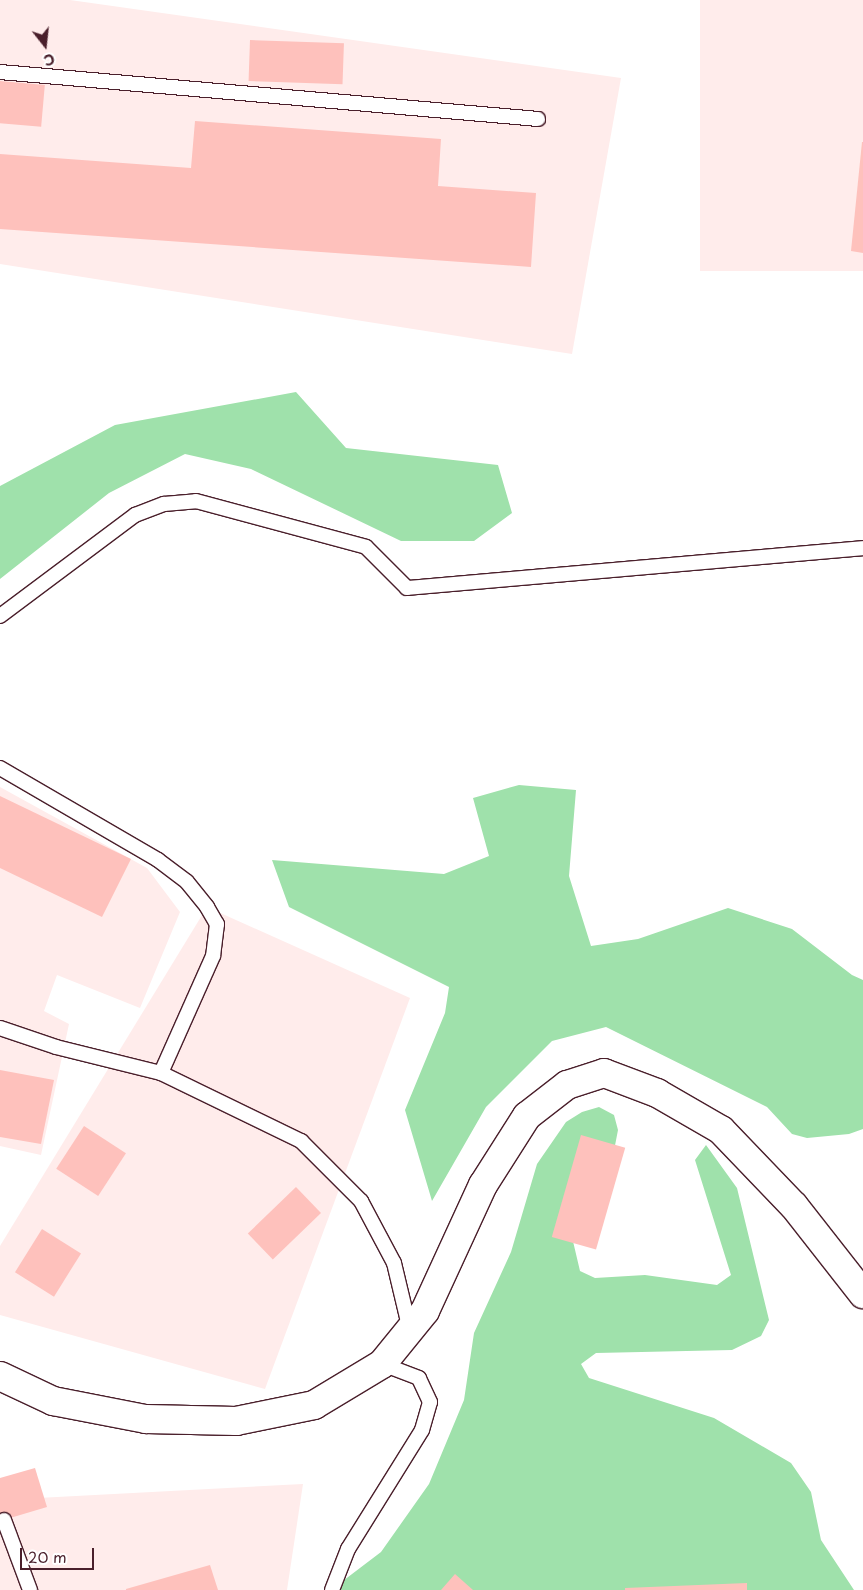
<!DOCTYPE html>
<meta charset="utf-8">
<style>
body{margin:0}
#map{position:relative;width:863px;height:1590px;overflow:hidden;background:#fff;font-family:"Playpen Sans",sans-serif}
div>[style]{position:absolute}
.built>*{inset:0;background:#ffeceb;transform-origin:0 0}
.green>*{inset:0;background:#9fe1ab}
.building>*{inset:0;background:#fec1bc;transform-origin:0 0}
.roads{filter:drop-shadow(1px 0 #4a1f2b) drop-shadow(-1px 0 #4a1f2b) drop-shadow(0 1px #4a1f2b) drop-shadow(0 -1px #4a1f2b)}
.lane>*{height:14px;margin:-7px;padding:0 7px;transform-origin:7px;border-radius:7px;background:#fff}
.street>*{height:28px;margin:-14px;padding:0 14px;transform-origin:14px;border-radius:14px;background:#fff}
span{translate:-50% -50%;white-space:nowrap;text-align:center;line-height:1.15;-webkit-text-stroke:4px #fff;paint-order:stroke}
.north{position:absolute;left:20px;top:20px;width:50px;height:50px;-webkit-text-stroke:4px #fff;paint-order:stroke;rotate:164deg;font-size:14px;font-weight:700;line-height:20px;text-align:center;color:#4a1f2b}
.north::after{content:'';display:block;margin:auto;width:18px;height:22px;background:#4a1f2b;clip-path:polygon(50% 0,100% 100%,50% 72%,0 100%)}
.scale{position:absolute;left:20px;top:1548px;width:74px;height:22px;box-sizing:border-box;border:2px solid #4a1f2b;border-top:0;padding-left:6px;font-size:15px;line-height:18px;white-space:nowrap;color:#4a1f2b;-webkit-text-stroke:4px #fff;paint-order:stroke}
</style>
<div id="map">
<div class="built">
<div style="clip-path:polygon(0 0,70px 0,621px 78px,572px 354px,0 264px)"></div>
<div style="left:700px;top:0;width:163px;height:271px"></div>
<div style="clip-path:polygon(0 787px,147px 868px,180px 912px,140px 1008px,57px 975px,44px 1011px,69px 1024px,41px 1155px,0 1146px)"></div>
<div style="clip-path:polygon(207px 907px,410px 998px,265px 1389px,0 1315px,0 1246px)"></div>
<div style="clip-path:polygon(303px 1484px,287px 1590px,0 1590px,0 1500px)"></div>
</div>
<div class="green">
<div style="clip-path:polygon(296px 392px,346px 448px,498px 465px,512px 513px,474px 541px,401px 541px,251px 469px,185px 454px,109px 493px,0 579px,0 486px,115px 425px)"></div>
<div style="clip-path:polygon(519px 785px,576px 790px,569px 876px,591px 946px,638px 939px,728px 908px,792px 929px,852px 975px,863px 980px,863px 1129px,849px 1134px,807px 1138px,792px 1134px,767px 1107px,606px 1027px,552px 1041px,486px 1107px,432px 1201px,405px 1110px,445px 1013px,449px 987px,289px 907px,272px 860px,444px 874px,489px 856px,473px 798px)"></div>
<div style="clip-path:polygon(599px 1107px,614px 1115px,618px 1130px,612px 1161px,572px 1237px,580px 1271px,595px 1278px,645px 1275px,717px 1285px,731px 1275px,695px 1160px,706px 1145px,737px 1188px,769px 1320px,761px 1336px,732px 1350px,596px 1353px,581px 1364px,589px 1378px,714px 1418px,791px 1463px,811px 1492px,821px 1540px,854px 1590px,331px 1590px,381px 1552px,429px 1484px,464px 1400px,474px 1333px,511px 1252px,537px 1164px,566px 1122px,582px 1112px)"></div>
</div>
<div class="building">
<div style="left:250px;top:40px;width:94px;height:41px;rotate:2deg"></div>
<div style="left:0;top:81px;width:45px;height:42px;rotate:5deg"></div>
<div style="clip-path:polygon(195px 121px,441px 139px,438px 186px,536px 193px,531px 267px,0 229px,0 154px,191px 168px)"></div>
<div style="clip-path:polygon(862px 142px,863px 142px,863px 253px,851px 251px)"></div>
<div style="clip-path:polygon(0 796px,131px 859px,102px 917px,0 868px)"></div>
<div style="clip-path:polygon(0 1070px,54px 1080px,41px 1144px,0 1137px)"></div>
<div style="left:84px;top:1126px;width:50px;height:51px;rotate:33deg"></div>
<div style="left:581px;top:1135px;width:46px;height:106px;rotate:16deg"></div>
<div style="left:296px;top:1187px;width:36px;height:67px;rotate:46deg"></div>
<div style="left:42px;top:1229px;width:46px;height:51px;rotate:32deg"></div>
<div style="clip-path:polygon(35px 1468px,47px 1507px,0 1521px,0 1478px)"></div>
<div style="clip-path:polygon(210px 1565px,218px 1590px,126px 1590px,126px 1589px)"></div>
<div style="clip-path:polygon(455px 1574px,473px 1590px,441px 1590px)"></div>
<div style="clip-path:polygon(747px 1583px,747px 1590px,625px 1590px,625px 1588px)"></div>
</div>
<div class="roads">
<div class="lane">
<div style="left:0;top:72px;width:540px;rotate:4.99deg"></div>
<div style="left:0;top:616px;width:169px;rotate:-36.8deg"></div>
<div style="left:135px;top:515px;width:31px;rotate:-21deg"></div>
<div style="left:164px;top:504px;width:32px;rotate:-5deg"></div>
<div style="left:196px;top:501px;width:176px;rotate:15.1deg"></div>
<div style="left:366px;top:547px;width:58px;rotate:45deg"></div>
<div style="left:407px;top:588px;width:458px;rotate:-5deg"></div>
<div style="left:0;top:768px;width:183px;rotate:30.2deg"></div>
<div style="left:158px;top:860px;width:36px;rotate:37deg"></div>
<div style="left:187px;top:882px;width:32px;rotate:51deg"></div>
<div style="left:207px;top:907px;width:20px;rotate:60deg"></div>
<div style="left:217px;top:924px;width:32px;rotate:97deg"></div>
<div style="left:213px;top:956px;width:128px;rotate:114deg"></div>
<div style="left:0;top:1028px;width:59px;rotate:18.7deg"></div>
<div style="left:56px;top:1047px;width:108px;rotate:13.9deg"></div>
<div style="left:161px;top:1073px;width:156px;rotate:25.9deg"></div>
<div style="left:301px;top:1141px;width:85px;rotate:45deg"></div>
<div style="left:361px;top:1201px;width:70px;rotate:62deg"></div>
<div style="left:394px;top:1263px;width:69px;rotate:76.6deg"></div>
<div style="left:4px;top:1520px;width:75px;rotate:69.6deg"></div>
<div style="left:332px;top:1590px;width:44px;rotate:-68.7deg"></div>
<div style="left:348px;top:1549px;width:140px;rotate:-58.1deg"></div>
<div style="left:422px;top:1430px;width:29px;rotate:-74deg"></div>
<div style="left:430px;top:1402px;width:26px;rotate:-115deg"></div>
<div style="left:419px;top:1378px;width:40px;rotate:-159deg"></div>
</div>
<div class="street">
<div style="left:0;top:1376px;width:59px;rotate:25.3deg"></div>
<div style="left:53px;top:1401px;width:95px;rotate:11deg"></div>
<div style="left:146px;top:1419px;width:90px;rotate:1.3deg"></div>
<div style="left:236px;top:1421px;width:80px;rotate:-11.6deg"></div>
<div style="left:314px;top:1405px;width:79px;rotate:-31.1deg"></div>
<div style="left:382px;top:1364px;width:68px;rotate:-50.9deg"></div>
<div style="left:425px;top:1311px;width:139px;rotate:-65.3deg"></div>
<div style="left:483px;top:1185px;width:82px;rotate:-57.5deg"></div>
<div style="left:527px;top:1116px;width:51px;rotate:-37.8deg"></div>
<div style="left:567px;top:1085px;width:39px;rotate:-18deg"></div>
<div style="left:604px;top:1073px;width:57px;rotate:20.7deg"></div>
<div style="left:657px;top:1093px;width:74px;rotate:30deg"></div>
<div style="left:721px;top:1130px;width:105px;rotate:46.2deg"></div>
<div style="left:794px;top:1206px;width:112px;rotate:51.9deg"></div>
</div>
</div>
<div class="north">С</div>
<div class="scale">20 m</div>
</div>
